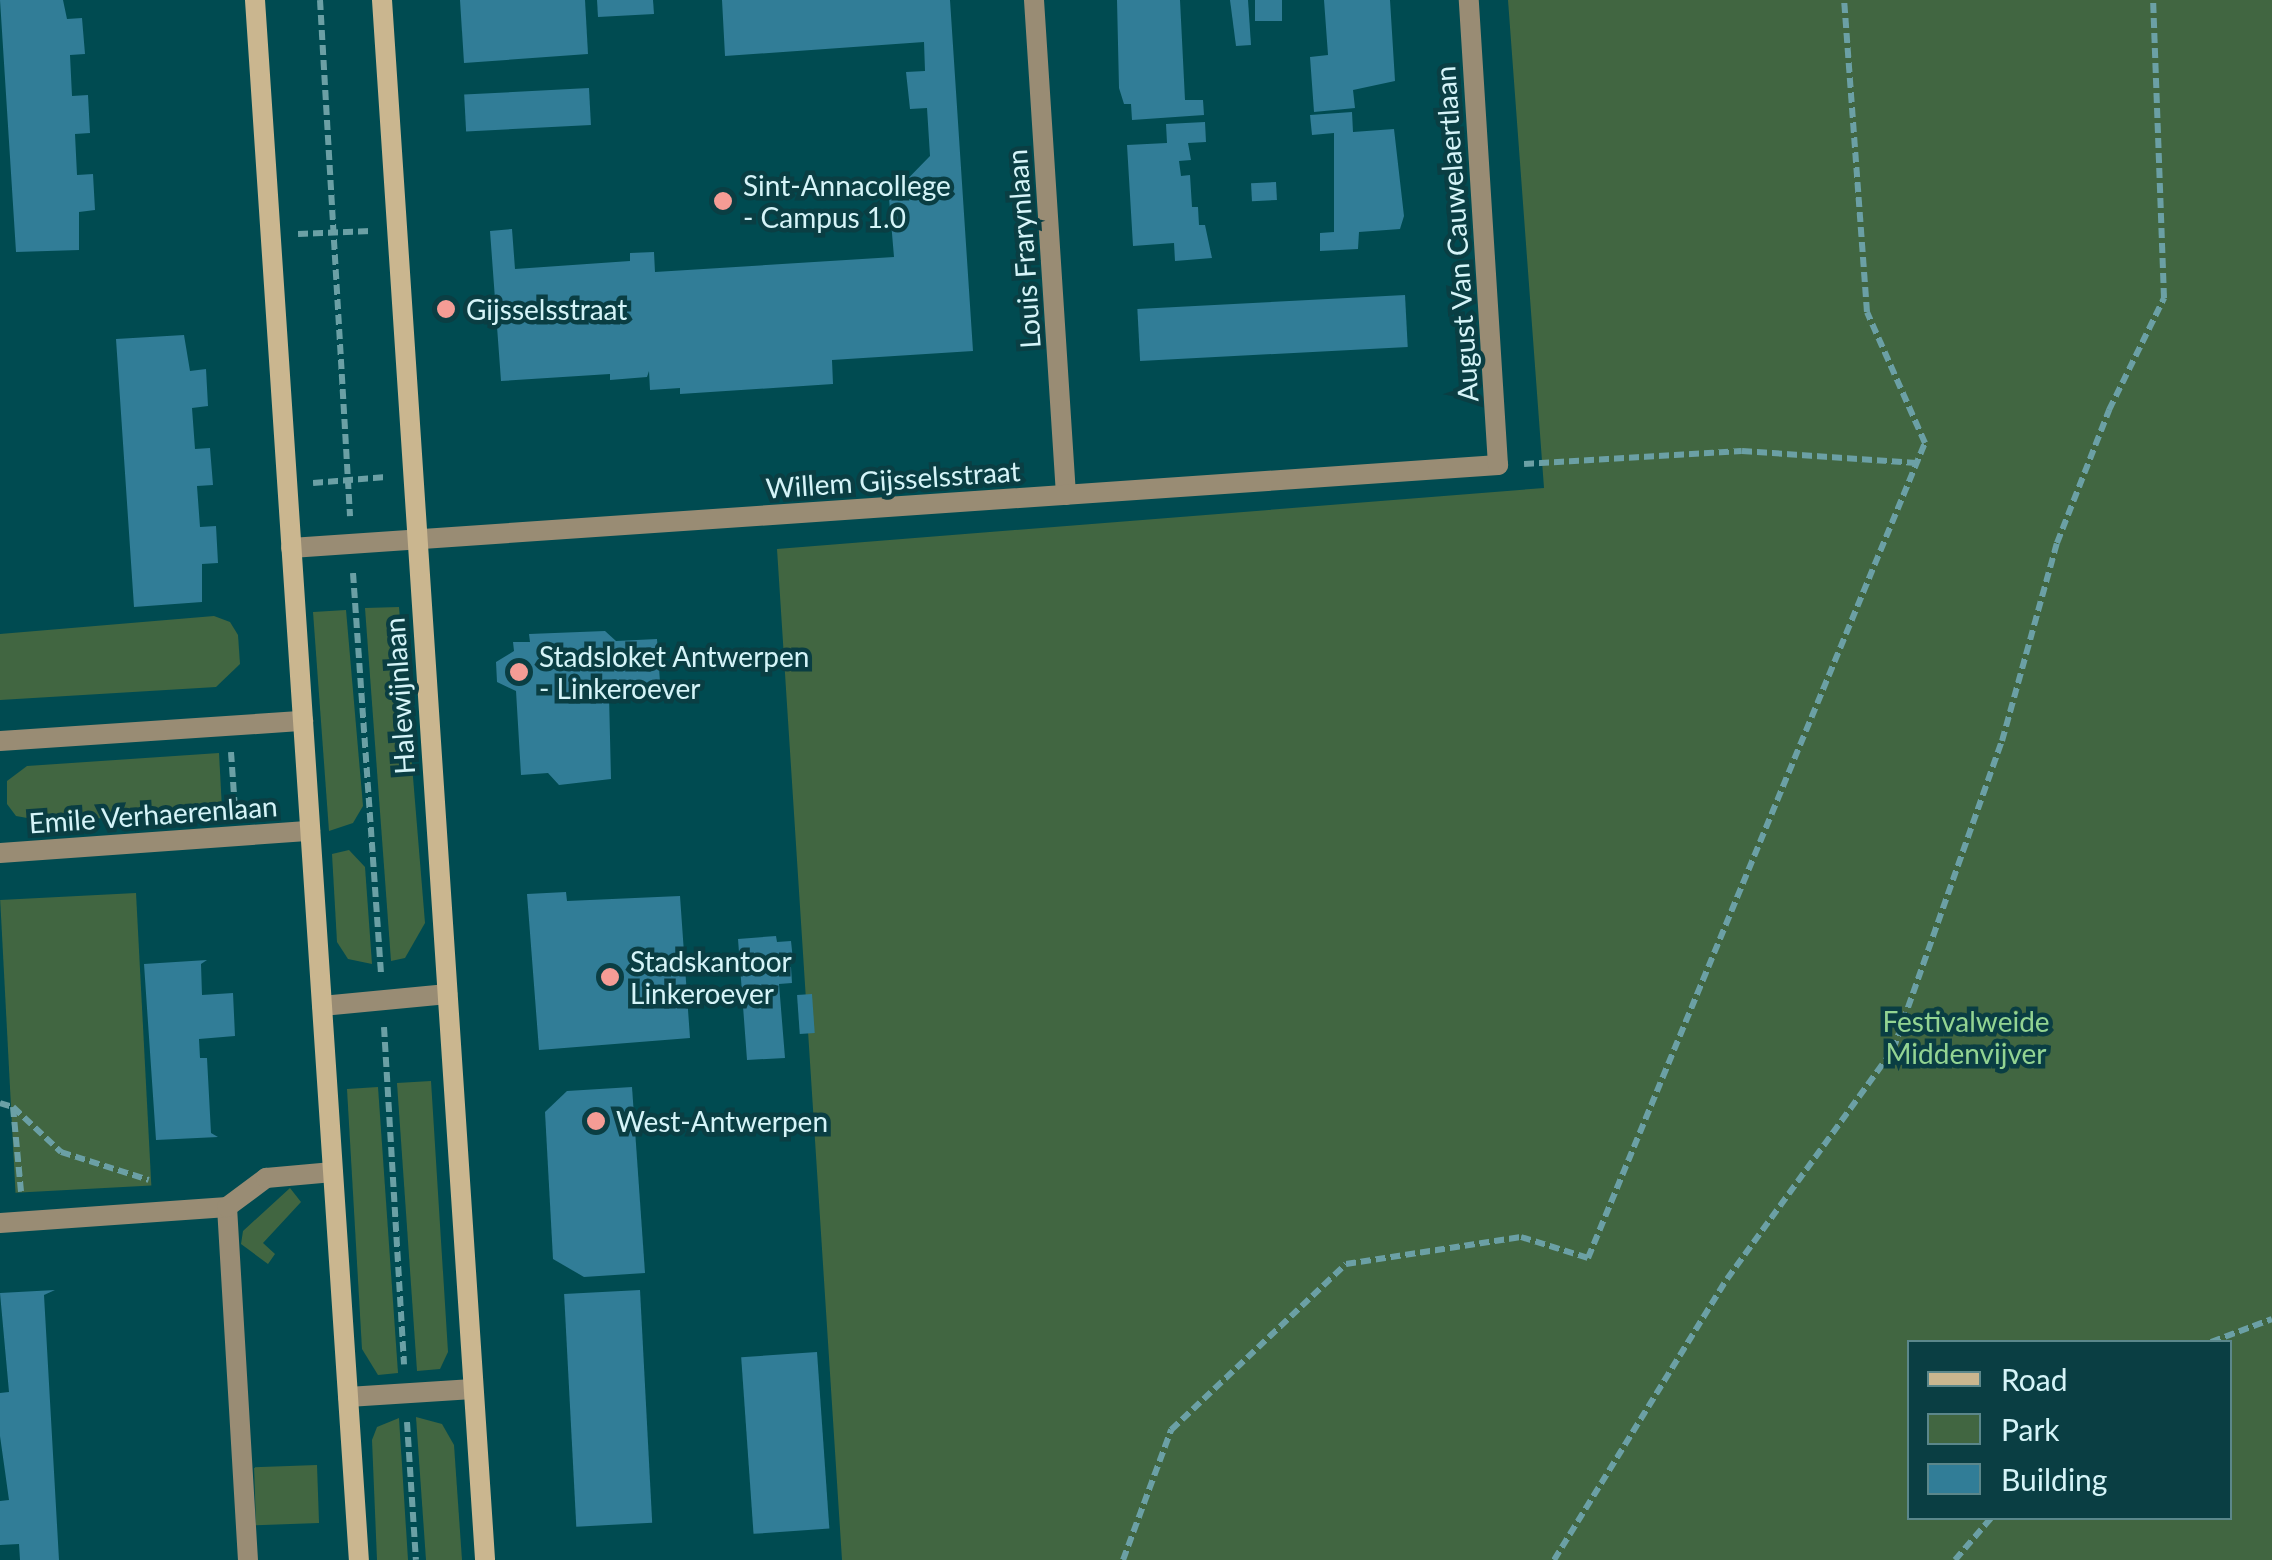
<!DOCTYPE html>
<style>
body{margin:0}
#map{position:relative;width:2272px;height:1560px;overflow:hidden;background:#004b51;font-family:Lato,sans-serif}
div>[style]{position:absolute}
.green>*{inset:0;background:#416641;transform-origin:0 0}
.building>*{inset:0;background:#317d97;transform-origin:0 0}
.path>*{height:6px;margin-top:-3px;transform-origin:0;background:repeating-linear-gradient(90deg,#6ba0a5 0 10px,transparent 0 15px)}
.minor>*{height:20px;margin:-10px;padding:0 10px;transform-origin:10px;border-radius:10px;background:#998c74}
.secondary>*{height:20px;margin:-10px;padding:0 10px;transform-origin:10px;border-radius:10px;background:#cab68f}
.dots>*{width:28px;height:28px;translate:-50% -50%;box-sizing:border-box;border:5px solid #0a3e43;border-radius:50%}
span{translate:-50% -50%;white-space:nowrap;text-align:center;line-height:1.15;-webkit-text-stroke:9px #0a3e43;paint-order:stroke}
.poi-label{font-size:28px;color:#d5f4f8}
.left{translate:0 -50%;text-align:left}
.street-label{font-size:28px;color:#d5f4f8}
.park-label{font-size:28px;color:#93d492}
.legend{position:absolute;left:1907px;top:1340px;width:325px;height:180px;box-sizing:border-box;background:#0a3e43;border:2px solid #5b878b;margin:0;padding:12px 18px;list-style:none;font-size:30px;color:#d5f4f8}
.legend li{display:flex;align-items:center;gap:20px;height:50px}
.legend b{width:50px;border:2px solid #5b878b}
</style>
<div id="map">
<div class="green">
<div style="clip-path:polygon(evenodd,1508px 0,2272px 0,2272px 1560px,842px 1560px,777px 549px,1544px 488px,1508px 0,1910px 1342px,2230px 1342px,2230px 1518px,1910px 1518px,1910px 1342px)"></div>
<div style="clip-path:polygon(399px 607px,425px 923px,405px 958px,391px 961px,365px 608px)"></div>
<div style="clip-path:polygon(346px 610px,363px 806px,353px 823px,329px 831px,313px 612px)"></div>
<div style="clip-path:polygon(214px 616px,230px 622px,238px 635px,240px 664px,216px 687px,0 700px,0 634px)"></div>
<div style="clip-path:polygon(219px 753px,222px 809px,50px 822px,16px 816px,7px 804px,7px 781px,27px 766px)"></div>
<div style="clip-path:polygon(349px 850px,365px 867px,372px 964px,348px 959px,337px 942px,332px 854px)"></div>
<div style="left:136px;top:893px;width:293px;height:136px;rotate:87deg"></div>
<div style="clip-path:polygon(431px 1081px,448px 1352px,440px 1369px,417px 1371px,397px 1083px)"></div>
<div style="clip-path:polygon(378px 1087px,398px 1373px,378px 1375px,362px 1349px,347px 1089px)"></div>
<div style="clip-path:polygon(290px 1188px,301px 1202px,263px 1243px,275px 1254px,268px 1264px,241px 1244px,243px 1231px)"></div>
<div style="clip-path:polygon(416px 1417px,442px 1424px,454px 1445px,462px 1560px,426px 1560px)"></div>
<div style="clip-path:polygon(399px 1418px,408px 1560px,377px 1560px,372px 1440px,377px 1427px)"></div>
<div style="left:317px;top:1465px;width:58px;height:63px;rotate:88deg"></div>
</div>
<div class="building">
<div style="clip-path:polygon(0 0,63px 0,67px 19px,82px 18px,85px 54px,70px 55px,72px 96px,88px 95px,90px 133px,75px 134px,77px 175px,93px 174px,95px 210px,79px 212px,79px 250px,16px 252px)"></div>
<div style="clip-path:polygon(460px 0,585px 0,588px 54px,464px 63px)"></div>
<div style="clip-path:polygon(597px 0,653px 0,654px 14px,598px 17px)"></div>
<div style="clip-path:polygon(722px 0,950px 0,973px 351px,832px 360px,833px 384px,680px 394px,680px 388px,650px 390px,649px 371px,647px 377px,610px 380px,610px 374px,501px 381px,490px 231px,512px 229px,515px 269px,630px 261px,630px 253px,654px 252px,655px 272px,894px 257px,889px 198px,930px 156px,927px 108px,910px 109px,906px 72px,925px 71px,924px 42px,725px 56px)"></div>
<div style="clip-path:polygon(1117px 0,1180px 0,1185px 100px,1203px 100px,1204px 115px,1132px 120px,1131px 104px,1124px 104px,1119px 88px)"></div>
<div style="clip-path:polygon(1230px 0,1248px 0,1251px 45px,1236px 46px)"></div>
<div style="left:1255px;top:0;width:27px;height:21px"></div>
<div style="clip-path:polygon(1324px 0,1390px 0,1395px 81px,1353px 90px,1355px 108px,1314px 112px,1310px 57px,1328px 55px)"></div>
<div style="left:589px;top:88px;width:37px;height:125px;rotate:87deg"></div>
<div style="clip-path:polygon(1352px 112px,1353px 132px,1394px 129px,1404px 216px,1400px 229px,1359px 232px,1358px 249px,1320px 251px,1320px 233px,1334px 232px,1334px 133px,1312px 135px,1310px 115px)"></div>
<div style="clip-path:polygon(1205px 122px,1206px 142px,1188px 143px,1191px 160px,1179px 161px,1181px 176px,1190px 175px,1192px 207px,1198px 207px,1199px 225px,1205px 225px,1212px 258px,1175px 261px,1174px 243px,1133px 246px,1127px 145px,1167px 143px,1166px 124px)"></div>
<div style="left:1276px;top:182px;width:18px;height:25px;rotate:87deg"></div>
<div style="left:1405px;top:295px;width:52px;height:268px;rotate:87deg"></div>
<div style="clip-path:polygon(184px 335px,190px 371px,206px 369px,208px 406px,192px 408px,195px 449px,210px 448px,213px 485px,197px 486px,200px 527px,216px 526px,218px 563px,202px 564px,202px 602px,134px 607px,116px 339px)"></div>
<div style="clip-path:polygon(605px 631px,616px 641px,657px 639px,660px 682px,619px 685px,609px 695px,611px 779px,559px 785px,548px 773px,521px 775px,516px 691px,497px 682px,496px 662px,514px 651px,513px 642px,530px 642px,529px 634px)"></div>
<div style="clip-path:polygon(566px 892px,567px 901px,680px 896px,690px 1038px,539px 1050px,527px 894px)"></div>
<div style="clip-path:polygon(776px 936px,777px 942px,791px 941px,793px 960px,777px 961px,778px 967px,791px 967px,792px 983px,779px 984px,785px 1058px,747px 1060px,738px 939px)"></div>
<div style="clip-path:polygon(207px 960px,201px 964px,202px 995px,233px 993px,235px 1036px,199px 1039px,200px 1058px,207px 1058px,211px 1133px,218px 1137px,156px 1140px,144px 964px)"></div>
<div style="left:812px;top:994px;width:39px;height:15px;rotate:86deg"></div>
<div style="clip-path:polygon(632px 1087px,645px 1273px,584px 1277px,553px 1259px,545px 1112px,567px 1091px)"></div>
<div style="clip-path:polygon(55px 1290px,44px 1295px,59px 1560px,20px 1560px,19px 1544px,0 1545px,0 1501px,9px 1500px,0 1436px,0 1393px,9px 1392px,0 1293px)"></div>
<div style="left:640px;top:1290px;width:233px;height:76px;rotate:87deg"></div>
<div style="left:817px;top:1352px;width:177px;height:76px;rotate:86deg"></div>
</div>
<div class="path">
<div style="left:320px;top:0;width:517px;rotate:86.67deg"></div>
<div style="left:298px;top:234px;width:73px;rotate:-2.4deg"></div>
<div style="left:1524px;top:464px;width:218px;rotate:-3.4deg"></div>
<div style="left:1742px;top:451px;width:175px;rotate:3.9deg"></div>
<div style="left:313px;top:483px;width:73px;rotate:-4.7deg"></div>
<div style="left:353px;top:573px;width:403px;rotate:86deg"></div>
<div style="left:231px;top:752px;width:57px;rotate:86deg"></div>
<div style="left:384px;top:1027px;width:338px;rotate:86.6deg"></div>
<div style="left:0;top:1103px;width:14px;rotate:17deg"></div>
<div style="left:13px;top:1107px;width:85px;rotate:84.6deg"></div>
<div style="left:13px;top:1107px;width:66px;rotate:43.2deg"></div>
<div style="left:61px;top:1152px;width:92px;rotate:17.7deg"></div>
<div style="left:2211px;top:1342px;width:65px;rotate:-20.7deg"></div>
<div style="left:407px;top:1422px;width:138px;rotate:86.3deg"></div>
<div style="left:1123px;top:1560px;width:139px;rotate:-69.7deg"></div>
<div style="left:1171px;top:1430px;width:241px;rotate:-43.5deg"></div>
<div style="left:1346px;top:1264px;width:177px;rotate:-8.8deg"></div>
<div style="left:1521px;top:1237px;width:70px;rotate:17.4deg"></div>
<div style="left:1588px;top:1258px;width:882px;rotate:-67.54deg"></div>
<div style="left:1925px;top:443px;width:143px;rotate:-113.9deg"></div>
<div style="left:1867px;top:312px;width:313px;rotate:-94.2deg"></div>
<div style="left:1554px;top:1560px;width:330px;rotate:-58.4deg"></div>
<div style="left:1727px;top:1279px;width:283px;rotate:-54.1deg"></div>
<div style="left:1893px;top:1050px;width:328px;rotate:-70.6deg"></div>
<div style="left:2002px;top:741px;width:205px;rotate:-74.5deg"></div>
<div style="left:2057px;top:543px;width:143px;rotate:-68.6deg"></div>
<div style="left:2109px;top:410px;width:125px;rotate:-63.8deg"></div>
<div style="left:2164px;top:298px;width:298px;rotate:-92.1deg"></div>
<div style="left:1955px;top:1560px;width:55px;rotate:-49.4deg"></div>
</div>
<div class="minor">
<div style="left:1034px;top:0;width:496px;rotate:86.3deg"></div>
<div style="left:291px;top:548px;width:1210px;rotate:-3.93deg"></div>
<div style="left:1498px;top:465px;width:466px;rotate:-93.6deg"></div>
<div style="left:0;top:741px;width:304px;rotate:-3.8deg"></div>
<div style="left:0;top:853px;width:311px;rotate:-4.1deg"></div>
<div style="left:322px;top:1006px;width:126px;rotate:-5.5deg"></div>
<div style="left:227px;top:1207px;width:354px;rotate:86.6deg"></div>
<div style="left:0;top:1223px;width:228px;rotate:-4deg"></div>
<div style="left:227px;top:1207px;width:49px;rotate:-36.6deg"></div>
<div style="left:266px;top:1178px;width:67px;rotate:-5.1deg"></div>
<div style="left:348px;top:1397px;width:125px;rotate:-3.7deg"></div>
</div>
<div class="secondary">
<div style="left:255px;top:0;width:1563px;rotate:86.19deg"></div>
<div style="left:382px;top:0;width:1563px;rotate:86.22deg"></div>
</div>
<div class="dots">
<div style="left:723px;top:201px;background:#f59c95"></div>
<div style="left:446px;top:309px;background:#f59c95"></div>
<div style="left:519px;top:672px;background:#f59c95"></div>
<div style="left:610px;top:977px;background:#f59c95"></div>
<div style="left:596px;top:1121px;background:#f59c95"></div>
</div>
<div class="poi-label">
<span class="left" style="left:743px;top:201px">Sint-Annacollege<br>- Campus 1.0</span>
<span class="left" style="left:466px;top:309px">Gijsselsstraat</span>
<span class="left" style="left:539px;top:672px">Stadsloket Antwerpen<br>- Linkeroever</span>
<span class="left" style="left:630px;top:977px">Stadskantoor<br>Linkeroever</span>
<span class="left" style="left:616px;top:1121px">West-Antwerpen</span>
</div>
<div class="street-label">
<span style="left:1456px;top:234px;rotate:-94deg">August Van Cauwelaertlaan</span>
<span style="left:1023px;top:249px;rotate:-94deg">Louis Frarynlaan</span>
<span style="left:893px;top:479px;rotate:-4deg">Willem Gijsselsstraat</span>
<span style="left:399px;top:696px;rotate:-94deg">Halewijnlaan</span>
<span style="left:153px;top:814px;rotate:-4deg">Emile Verhaerenlaan</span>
</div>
<div class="park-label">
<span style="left:1966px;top:1037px">Festivalweide<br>Middenvijver</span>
</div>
<ul class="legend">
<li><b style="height:12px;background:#cab68f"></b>Road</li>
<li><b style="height:28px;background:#416641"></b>Park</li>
<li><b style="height:28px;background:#317d97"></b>Building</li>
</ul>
</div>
